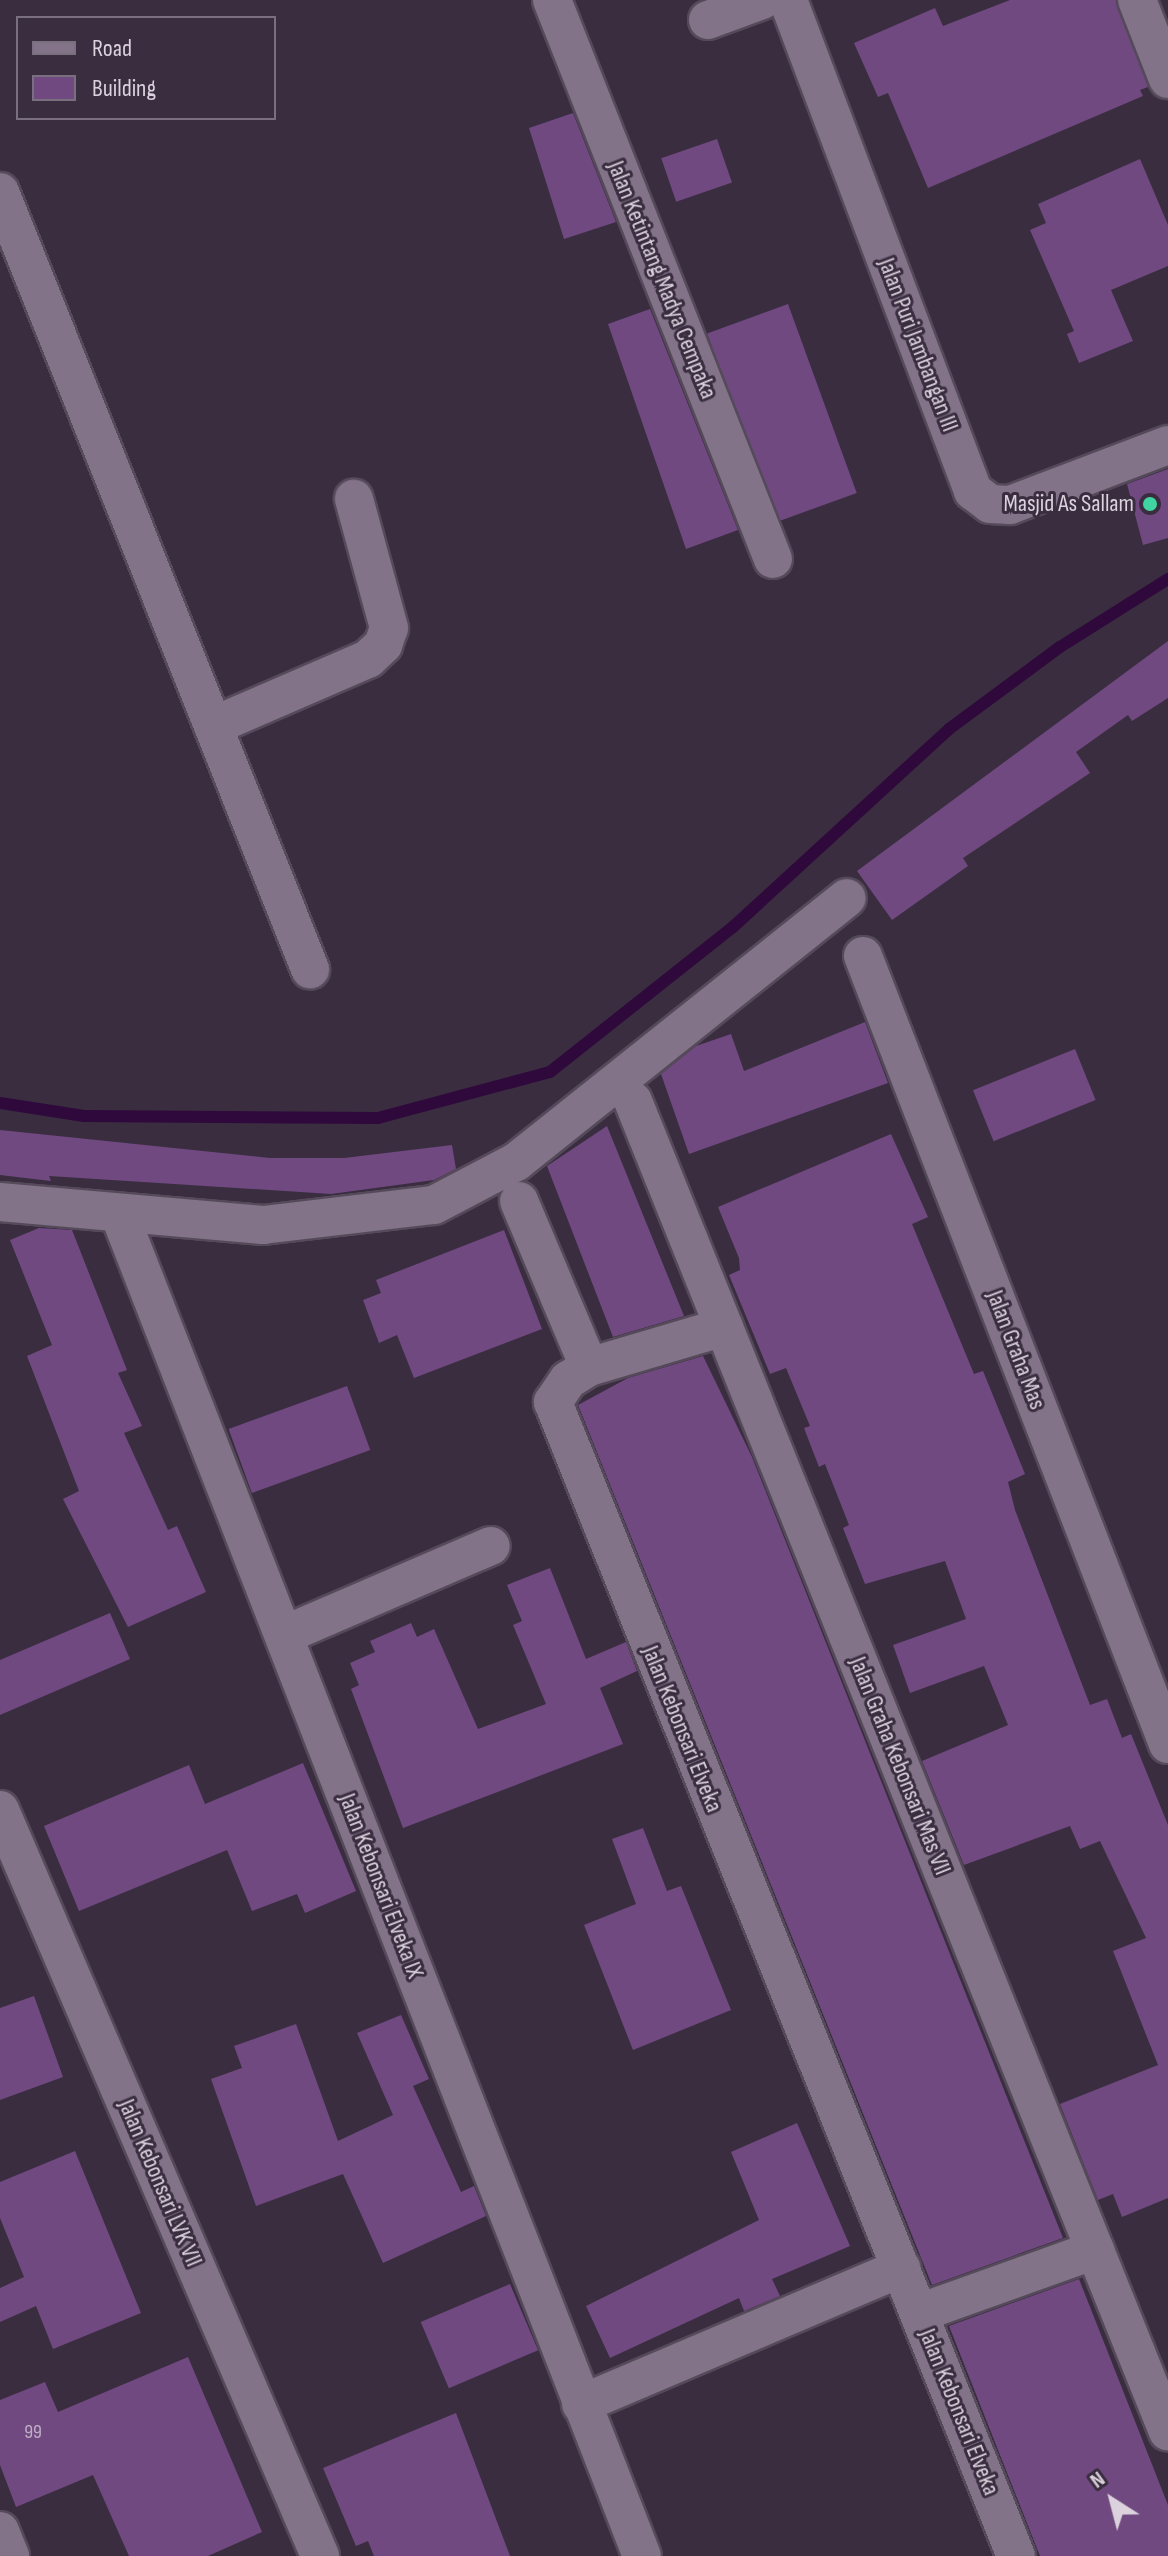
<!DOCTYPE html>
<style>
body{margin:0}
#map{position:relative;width:1168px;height:2556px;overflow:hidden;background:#3a2d40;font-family:"Sofia Sans Condensed",sans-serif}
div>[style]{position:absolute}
.stream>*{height:12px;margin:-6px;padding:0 6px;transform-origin:6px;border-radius:6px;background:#2f093c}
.building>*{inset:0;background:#704980;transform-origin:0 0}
.roads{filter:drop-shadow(2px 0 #554a5a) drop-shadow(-2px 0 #554a5a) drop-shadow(0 2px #554a5a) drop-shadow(0 -2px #554a5a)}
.minor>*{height:38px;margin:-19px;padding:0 19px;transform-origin:19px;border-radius:19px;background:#827388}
.dots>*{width:22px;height:22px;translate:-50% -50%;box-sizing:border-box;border:4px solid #3a2d40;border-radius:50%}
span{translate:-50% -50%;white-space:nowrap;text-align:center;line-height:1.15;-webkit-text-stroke:6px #3a2d40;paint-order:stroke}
.number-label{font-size:20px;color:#c0b0c6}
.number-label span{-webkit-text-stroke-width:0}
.street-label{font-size:24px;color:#dbd2de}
.poi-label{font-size:24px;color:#dbd2de}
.right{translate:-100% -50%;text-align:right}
.legend{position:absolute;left:16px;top:16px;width:260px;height:104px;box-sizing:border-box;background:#3a2d40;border:2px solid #7a6f7f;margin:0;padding:10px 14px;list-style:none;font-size:24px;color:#dbd2de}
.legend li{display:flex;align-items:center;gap:16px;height:40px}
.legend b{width:40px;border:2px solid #7a6f7f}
.north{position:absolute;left:1072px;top:2460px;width:80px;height:80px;-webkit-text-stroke:6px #3a2d40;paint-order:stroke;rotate:324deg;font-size:22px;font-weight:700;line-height:32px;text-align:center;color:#dbd2de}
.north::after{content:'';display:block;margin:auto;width:28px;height:36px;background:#dbd2de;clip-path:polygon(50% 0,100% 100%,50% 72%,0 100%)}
</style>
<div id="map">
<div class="stream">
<div style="left:0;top:1103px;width:85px;rotate:8.8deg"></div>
<div style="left:84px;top:1116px;width:294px;rotate:0.4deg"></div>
<div style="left:378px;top:1118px;width:178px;rotate:-15deg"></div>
<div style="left:550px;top:1072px;width:233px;rotate:-38.4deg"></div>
<div style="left:733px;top:927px;width:293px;rotate:-42.5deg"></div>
<div style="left:949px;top:729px;width:138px;rotate:-36.5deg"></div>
<div style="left:1060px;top:647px;width:128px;rotate:-32.2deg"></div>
</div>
<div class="building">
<div style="clip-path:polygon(1010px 0,1116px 0,1148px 87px,1140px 90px,1143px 96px,928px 188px,888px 93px,878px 97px,854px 43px,935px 8px,943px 26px)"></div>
<div style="clip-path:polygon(573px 113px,616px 222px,564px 239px,529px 128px)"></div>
<div style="left:717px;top:139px;width:46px;height:59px;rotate:71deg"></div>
<div style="clip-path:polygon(1140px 159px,1168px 225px,1168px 266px,1111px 290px,1133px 341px,1079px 363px,1067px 334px,1074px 331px,1030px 230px,1046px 223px,1038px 204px)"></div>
<div style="left:788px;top:304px;width:201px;height:86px;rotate:70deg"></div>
<div style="clip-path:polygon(650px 309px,738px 530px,686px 549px,608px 324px)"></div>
<div style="clip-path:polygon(1168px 469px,1168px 538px,1143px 545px,1127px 484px)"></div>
<div style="clip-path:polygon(1168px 641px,1168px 698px,1132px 721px,1128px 715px,1076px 752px,1090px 773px,963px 858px,968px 866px,892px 920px,857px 871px)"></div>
<div style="clip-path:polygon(865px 1022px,888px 1083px,689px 1154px,661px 1074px,696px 1046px,731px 1034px,744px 1071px)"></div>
<div style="left:1075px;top:1049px;width:55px;height:110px;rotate:68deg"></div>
<div style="clip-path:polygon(607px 1126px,684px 1316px,613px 1337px,547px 1166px)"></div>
<div style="clip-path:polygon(0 1130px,270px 1158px,344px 1158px,452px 1145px,456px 1169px,434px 1180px,331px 1194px,49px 1176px,51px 1181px,0 1175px)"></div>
<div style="clip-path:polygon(891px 1134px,928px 1217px,912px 1224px,974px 1374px,983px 1371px,1025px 1474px,1008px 1482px,1015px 1510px,1090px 1705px,1107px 1699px,1122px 1738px,1131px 1734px,1168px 1825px,1168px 2198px,1122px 2217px,1113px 2194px,1098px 2200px,1060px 2104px,1158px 2065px,1113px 1951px,1146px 1938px,1100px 1841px,1080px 1849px,1070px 1826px,964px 1865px,922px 1761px,1008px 1725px,984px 1666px,910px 1693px,893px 1645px,966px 1619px,945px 1561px,865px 1584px,843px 1528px,849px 1525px,825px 1464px,819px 1467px,804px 1428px,810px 1426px,786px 1368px,770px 1374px,729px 1275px,740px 1270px,739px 1258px,718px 1207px)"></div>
<div style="clip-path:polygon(39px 1228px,72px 1230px,127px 1370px,118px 1373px,142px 1426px,124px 1433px,168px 1530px,177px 1526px,206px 1592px,128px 1627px,63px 1499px,79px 1491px,27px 1356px,52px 1345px,10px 1240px)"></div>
<div style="clip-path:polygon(504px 1230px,542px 1329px,414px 1378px,397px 1335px,379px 1343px,363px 1300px,381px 1293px,376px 1280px)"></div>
<div style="clip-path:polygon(703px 1356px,752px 1457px,1063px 2238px,932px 2285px,578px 1405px,628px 1378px)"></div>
<div style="left:347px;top:1386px;width:68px;height:126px;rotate:70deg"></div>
<div style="clip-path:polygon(550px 1568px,586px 1659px,626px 1642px,637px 1671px,600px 1688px,623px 1744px,403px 1828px,351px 1689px,359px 1685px,350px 1663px,375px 1652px,370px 1641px,411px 1623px,417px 1637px,434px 1629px,478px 1729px,546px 1704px,513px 1625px,522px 1621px,507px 1585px)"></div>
<div style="clip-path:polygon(110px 1613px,130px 1659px,0 1715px,0 1660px)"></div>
<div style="clip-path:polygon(303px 1763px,356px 1891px,305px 1913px,297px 1894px,252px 1911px,227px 1850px,79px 1911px,44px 1826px,189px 1765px,205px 1804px)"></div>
<div style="clip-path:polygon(643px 1828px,667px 1891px,681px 1886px,731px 2010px,633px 2050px,584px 1925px,636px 1904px,612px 1839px)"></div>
<div style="clip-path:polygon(34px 1996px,63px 2077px,0 2100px,0 2008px)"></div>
<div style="clip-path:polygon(401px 2015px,429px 2079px,413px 2086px,461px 2192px,474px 2186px,486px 2216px,383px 2263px,343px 2174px,256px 2206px,211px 2079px,242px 2068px,234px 2046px,296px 2024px,338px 2141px,393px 2115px,357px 2033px)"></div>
<div style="clip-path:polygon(797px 2123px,850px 2246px,772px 2279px,780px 2296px,744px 2311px,739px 2298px,610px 2358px,586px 2306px,759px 2220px,731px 2152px)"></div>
<div style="clip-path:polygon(75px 2151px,141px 2313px,53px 2349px,36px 2306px,0 2322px,0 2288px,24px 2277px,0 2218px,0 2182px)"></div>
<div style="clip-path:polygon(1079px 2279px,1168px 2505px,1168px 2556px,1040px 2556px,949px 2326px)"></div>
<div style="left:510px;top:2284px;width:72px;height:97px;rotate:67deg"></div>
<div style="clip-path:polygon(188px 2357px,262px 2532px,208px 2556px,129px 2556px,93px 2475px,16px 2507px,0 2465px,0 2400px,45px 2382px,58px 2412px)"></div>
<div style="clip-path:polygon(456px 2413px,510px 2556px,374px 2556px,368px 2541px,356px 2546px,323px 2468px)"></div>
</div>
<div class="roads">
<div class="minor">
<div style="left:552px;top:0;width:601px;rotate:68.43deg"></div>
<div style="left:788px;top:0;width:525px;rotate:69.35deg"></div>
<div style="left:973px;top:491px;width:21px;rotate:37deg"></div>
<div style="left:990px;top:504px;width:20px;rotate:3deg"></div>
<div style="left:1010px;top:505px;width:169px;rotate:-20.8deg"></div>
<div style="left:1137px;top:0;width:85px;rotate:68.6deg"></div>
<div style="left:708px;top:20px;width:58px;rotate:-20.3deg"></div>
<div style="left:0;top:192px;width:837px;rotate:68.25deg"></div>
<div style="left:213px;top:726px;width:169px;rotate:-23.4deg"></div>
<div style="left:368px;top:659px;width:21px;rotate:-43deg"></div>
<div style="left:383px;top:645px;width:18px;rotate:-71deg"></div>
<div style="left:389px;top:628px;width:134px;rotate:-105.2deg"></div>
<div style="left:863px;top:956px;width:845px;rotate:68.84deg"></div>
<div style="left:633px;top:1101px;width:1434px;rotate:68.1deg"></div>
<div style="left:519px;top:1201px;width:180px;rotate:67.1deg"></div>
<div style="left:0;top:1202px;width:264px;rotate:5deg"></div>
<div style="left:263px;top:1225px;width:172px;rotate:-6.7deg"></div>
<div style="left:434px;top:1205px;width:93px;rotate:-27.7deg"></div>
<div style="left:516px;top:1162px;width:423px;rotate:-38.6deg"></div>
<div style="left:120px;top:1216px;width:1438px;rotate:68.72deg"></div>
<div style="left:724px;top:1327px;width:141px;rotate:163.5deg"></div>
<div style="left:589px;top:1367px;width:25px;rotate:148deg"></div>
<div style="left:568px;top:1380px;width:27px;rotate:124deg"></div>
<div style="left:553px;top:1402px;width:1243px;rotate:68.14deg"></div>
<div style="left:284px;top:1635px;width:225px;rotate:-23.3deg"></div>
<div style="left:0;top:1810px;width:812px;rotate:66.78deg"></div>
<div style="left:919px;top:2313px;width:187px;rotate:-19.7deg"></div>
<div style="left:581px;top:2404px;width:348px;rotate:-23deg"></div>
<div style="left:0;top:2531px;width:27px;rotate:68deg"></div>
</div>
</div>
<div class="dots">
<div style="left:1150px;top:504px;background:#3fd4a2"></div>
</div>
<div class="number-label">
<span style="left:33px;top:2432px">99</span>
</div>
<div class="street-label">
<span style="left:662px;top:280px;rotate:68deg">Jalan Ketintang Madya Cempaka</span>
<span style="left:918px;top:345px;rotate:69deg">Jalan Puri Jambangan III</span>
<span style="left:1016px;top:1350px;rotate:69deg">Jalan Graha Mas</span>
<span style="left:682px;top:1729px;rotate:68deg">Jalan Kebonsari Elveka</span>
<span style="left:900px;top:1766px;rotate:68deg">Jalan Graha Kebonsari Mas VII</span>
<span style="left:381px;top:1886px;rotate:69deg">Jalan Kebonsari Elveka IX</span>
<span style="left:160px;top:2183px;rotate:67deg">Jalan Kebonsari LVK VII</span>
<span style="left:959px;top:2412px;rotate:68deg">Jalan Kebonsari Elveka</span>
</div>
<div class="poi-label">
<span class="right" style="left:1134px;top:504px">Masjid As Sallam</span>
</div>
<ul class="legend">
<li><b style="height:10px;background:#827388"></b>Road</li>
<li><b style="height:22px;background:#704980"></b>Building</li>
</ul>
<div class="north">N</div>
</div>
